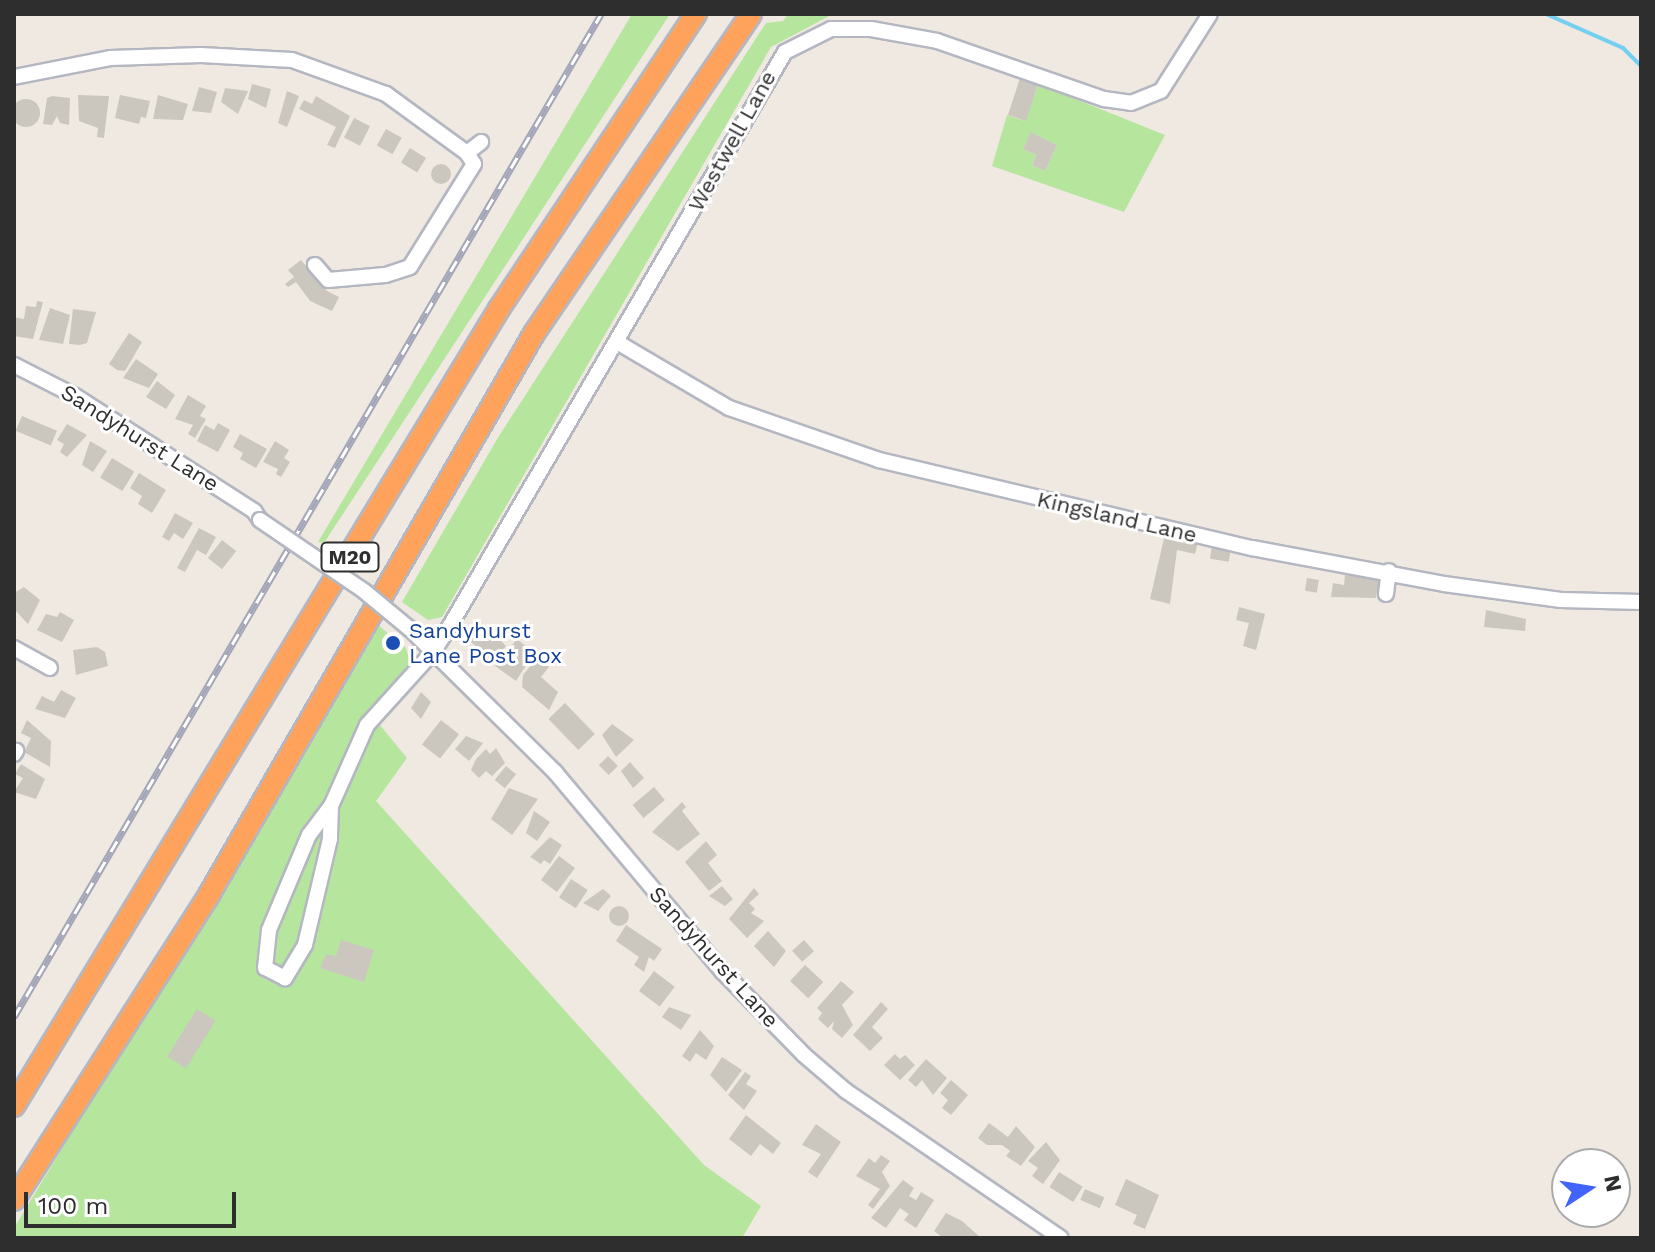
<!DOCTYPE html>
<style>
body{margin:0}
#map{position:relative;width:1655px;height:1252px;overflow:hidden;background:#efe9e1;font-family:"Work Sans",sans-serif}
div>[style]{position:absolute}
.green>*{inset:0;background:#b6e59e}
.stream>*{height:4px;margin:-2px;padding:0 2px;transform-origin:2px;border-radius:2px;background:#75cff0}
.building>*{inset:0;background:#cbc7bf;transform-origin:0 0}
.round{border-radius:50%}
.roads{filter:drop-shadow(2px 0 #b4b7c1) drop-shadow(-2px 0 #b4b7c1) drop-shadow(0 2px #b4b7c1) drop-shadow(0 -2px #b4b7c1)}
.minor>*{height:14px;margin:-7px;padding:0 7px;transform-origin:7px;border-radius:7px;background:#fff}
.highway>*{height:20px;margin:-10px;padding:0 10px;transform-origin:10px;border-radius:10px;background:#ffa35c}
.rail>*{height:7px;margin-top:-3.5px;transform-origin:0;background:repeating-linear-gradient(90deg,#fff 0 12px,#a3a6b8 0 24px);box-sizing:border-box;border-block:2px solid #a3a6b8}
.bridges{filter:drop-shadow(2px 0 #b4b7c1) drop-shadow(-2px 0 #b4b7c1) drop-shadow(0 2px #b4b7c1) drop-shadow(0 -2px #b4b7c1)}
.minor-bridge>*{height:14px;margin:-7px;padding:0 7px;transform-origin:7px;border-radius:7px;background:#fff}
.dots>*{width:22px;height:22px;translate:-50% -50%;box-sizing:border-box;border:4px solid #fff;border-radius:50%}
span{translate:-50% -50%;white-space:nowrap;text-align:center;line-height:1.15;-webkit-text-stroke:6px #fff;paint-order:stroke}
.shield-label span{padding:2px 6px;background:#fff;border:2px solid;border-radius:6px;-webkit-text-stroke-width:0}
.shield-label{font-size:20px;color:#2e2e2e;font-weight:700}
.street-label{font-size:22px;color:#2e2e2e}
.transit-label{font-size:22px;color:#164399}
.left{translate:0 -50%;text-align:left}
.frame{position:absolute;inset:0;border:16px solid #2e2e2e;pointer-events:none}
.north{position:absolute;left:1551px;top:1148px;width:80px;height:80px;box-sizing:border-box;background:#fff;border:2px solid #ababab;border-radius:50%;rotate:78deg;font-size:22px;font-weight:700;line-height:32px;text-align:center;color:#2e2e2e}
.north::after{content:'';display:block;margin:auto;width:28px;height:36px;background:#4264fb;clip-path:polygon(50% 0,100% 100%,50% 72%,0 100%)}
.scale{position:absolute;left:24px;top:1192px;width:212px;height:36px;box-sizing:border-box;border:4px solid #2e2e2e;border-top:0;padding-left:10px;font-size:24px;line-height:28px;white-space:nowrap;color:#2e2e2e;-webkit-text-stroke:6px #fff;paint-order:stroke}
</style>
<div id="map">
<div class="green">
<div style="clip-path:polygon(632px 14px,670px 14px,324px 543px,318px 542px)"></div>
<div style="clip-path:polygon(788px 14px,833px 14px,771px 47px,442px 617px,428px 620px,402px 602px,499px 436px,766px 23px,783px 21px)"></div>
<div style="clip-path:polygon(evenodd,1038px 84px,1165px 135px,1124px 212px,992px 166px,1007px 115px,1025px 121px,1038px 84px,1031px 133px,1057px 145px,1045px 171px,1032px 165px,1036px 155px,1023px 149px,1031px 133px)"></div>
<div style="clip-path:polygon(378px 625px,406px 648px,414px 679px,379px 724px,407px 758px,376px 801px,704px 1165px,761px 1206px,742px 1238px,14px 1238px,14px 1228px)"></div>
</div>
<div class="stream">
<div style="left:1497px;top:14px;width:21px"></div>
<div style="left:1546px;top:14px;width:84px;rotate:23.8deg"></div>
<div style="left:1623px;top:48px;width:25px;rotate:45deg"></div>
</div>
<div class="building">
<div style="left:1020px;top:78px;width:19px;height:39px;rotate:18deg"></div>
<div style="clip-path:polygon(252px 84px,271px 89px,266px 108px,248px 99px)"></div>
<div style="clip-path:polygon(199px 87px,217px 92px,211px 113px,192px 111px)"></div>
<div style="clip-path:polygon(225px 88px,248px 91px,238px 114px,221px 102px)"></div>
<div style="clip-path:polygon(287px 91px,299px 96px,287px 127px,278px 123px)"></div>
<div style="clip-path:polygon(78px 95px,109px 96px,104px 138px,97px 137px,98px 128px,79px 121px)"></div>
<div style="clip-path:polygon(120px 95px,150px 101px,146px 118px,141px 117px,139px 124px,115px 118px)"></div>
<div style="clip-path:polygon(158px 95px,188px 104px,183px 120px,153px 119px)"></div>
<div style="clip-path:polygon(52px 96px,70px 98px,69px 125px,60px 123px,57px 116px,52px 125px,43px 124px,47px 98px)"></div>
<div style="clip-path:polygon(316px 96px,350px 116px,335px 148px,327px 145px,336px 127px,299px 109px,304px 100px,312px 104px)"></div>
<div class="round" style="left:12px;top:99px;width:28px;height:28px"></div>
<div style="left:354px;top:118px;width:18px;height:22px;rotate:27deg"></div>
<div style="left:386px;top:129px;width:18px;height:19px;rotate:29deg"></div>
<div style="clip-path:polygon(1031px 132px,1057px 145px,1045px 171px,1032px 165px,1036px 155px,1023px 149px)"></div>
<div style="left:410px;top:148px;width:19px;height:17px;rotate:32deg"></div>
<div class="round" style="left:431px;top:164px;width:20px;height:20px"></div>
<div style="clip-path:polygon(301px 260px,327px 291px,339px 297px,332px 311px,310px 301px,296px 282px,288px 287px,285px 284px,294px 277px,288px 270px)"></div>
<div style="clip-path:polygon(37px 301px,43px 302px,33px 339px,14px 336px,14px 317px,24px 319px,26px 306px,36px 307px)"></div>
<div style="clip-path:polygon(50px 308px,70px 315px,63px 344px,39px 340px)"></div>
<div style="clip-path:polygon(73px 309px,96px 312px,87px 343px,80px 345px,69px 344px)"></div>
<div style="clip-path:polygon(129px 333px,142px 342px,125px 371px,117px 370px,109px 364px)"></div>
<div style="clip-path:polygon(136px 359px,158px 374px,149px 388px,123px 378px)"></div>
<div style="clip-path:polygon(157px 381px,175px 395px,166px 409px,146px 397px)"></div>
<div style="clip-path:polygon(188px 395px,206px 406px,200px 416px,206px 419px,195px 438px,188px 434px,193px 425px,175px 419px)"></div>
<div style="left:22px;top:416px;width:38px;height:16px;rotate:23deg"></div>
<div style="clip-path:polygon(218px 423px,230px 430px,218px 452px,197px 441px,205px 425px,214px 430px)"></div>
<div style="clip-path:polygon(67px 424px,87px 435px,67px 457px,60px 452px,64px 444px,57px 440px)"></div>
<div style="clip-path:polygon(240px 434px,267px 449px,256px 468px,240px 459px,243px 453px,233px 447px)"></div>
<div style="clip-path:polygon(90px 441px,107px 451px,93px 472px,82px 465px)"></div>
<div style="clip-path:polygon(275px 441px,289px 450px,284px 458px,290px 462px,281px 477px,276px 474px,278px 469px,263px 462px)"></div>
<div style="left:112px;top:458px;width:26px;height:23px;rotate:31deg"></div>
<div style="clip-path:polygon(139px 473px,166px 490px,152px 513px,138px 504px,142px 496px,130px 488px)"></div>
<div style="clip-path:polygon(175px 513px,193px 523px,183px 539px,174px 533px,169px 541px,162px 537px)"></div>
<div style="clip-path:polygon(199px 528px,216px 537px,206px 555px,197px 550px,185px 572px,177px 568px)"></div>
<div style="clip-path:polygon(1165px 534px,1198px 542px,1195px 554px,1177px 550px,1170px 604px,1150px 599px)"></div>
<div style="left:222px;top:540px;width:18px;height:23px;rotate:38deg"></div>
<div style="left:1212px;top:546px;width:19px;height:13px;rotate:9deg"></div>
<div style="clip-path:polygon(1345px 575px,1379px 580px,1376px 598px,1331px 597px,1333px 583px,1344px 585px)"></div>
<div style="left:1307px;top:578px;width:12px;height:13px;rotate:9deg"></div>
<div style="clip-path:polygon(24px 587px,40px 600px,28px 624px,14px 609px,14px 593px)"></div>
<div style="clip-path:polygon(1239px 607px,1265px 614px,1256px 650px,1243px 646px,1249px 623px,1236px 620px)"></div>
<div style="clip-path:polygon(1486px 610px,1526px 619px,1525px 631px,1484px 627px)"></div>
<div style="clip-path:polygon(60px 612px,74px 620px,62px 642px,37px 630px,46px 614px,57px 617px)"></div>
<div style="clip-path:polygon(476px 624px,485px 625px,506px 646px,493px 661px,465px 637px)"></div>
<div style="clip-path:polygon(517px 639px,534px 653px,516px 681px,495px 666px)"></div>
<div style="clip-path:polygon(97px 647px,105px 652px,108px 666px,76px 675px,73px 650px)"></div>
<div style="clip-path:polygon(538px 657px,549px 667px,541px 677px,558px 692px,549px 710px,522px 687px,523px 675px)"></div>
<div style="clip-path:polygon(61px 690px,76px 698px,65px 718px,35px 709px,42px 696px,54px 702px)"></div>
<div style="clip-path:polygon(421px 692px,431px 702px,421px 719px,411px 708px)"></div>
<div style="left:565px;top:703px;width:43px;height:23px;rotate:46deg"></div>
<div style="clip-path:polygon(27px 720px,51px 741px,50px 767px,24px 752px,31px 738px,21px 733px)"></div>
<div style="left:441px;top:720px;width:23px;height:31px;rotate:38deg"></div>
<div style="clip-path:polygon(612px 724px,634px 740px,616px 757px,602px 735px)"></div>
<div style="clip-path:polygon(466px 736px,483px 743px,469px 761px,455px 749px)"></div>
<div style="clip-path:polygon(496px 748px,505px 763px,492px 776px,486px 771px,479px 778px,471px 770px,476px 759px,486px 749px,490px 754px)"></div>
<div style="left:608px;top:756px;width:14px;height:13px;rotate:45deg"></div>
<div style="clip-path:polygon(630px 762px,644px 778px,633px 788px,621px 771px)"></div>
<div style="clip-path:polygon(21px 764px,45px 779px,36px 799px,14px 792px,23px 778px,15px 774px)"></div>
<div style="left:506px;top:766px;width:13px;height:18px;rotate:39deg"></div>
<div style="left:654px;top:787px;width:17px;height:28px;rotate:50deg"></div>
<div style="clip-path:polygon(509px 788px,538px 799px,512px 835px,491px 819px)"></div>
<div style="clip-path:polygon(682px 802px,686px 807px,682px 811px,700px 834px,678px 851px,652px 832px)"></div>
<div style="clip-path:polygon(534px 811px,550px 822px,537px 841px,526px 833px)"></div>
<div style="clip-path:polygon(550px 837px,562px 845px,550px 864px,544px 860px,541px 864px,530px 857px)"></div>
<div style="clip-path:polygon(706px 841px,717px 855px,708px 863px,722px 881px,709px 891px,685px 862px)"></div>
<div style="left:559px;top:856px;width:20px;height:30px;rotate:37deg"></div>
<div style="left:571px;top:879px;width:20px;height:22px;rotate:33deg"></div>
<div style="clip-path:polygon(722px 886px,733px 899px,725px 906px,709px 896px)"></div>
<div style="clip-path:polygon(754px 888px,759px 894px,749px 903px,755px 909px,751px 913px,764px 921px,747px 938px,729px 919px)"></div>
<div style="clip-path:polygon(603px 889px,611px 896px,598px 911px,583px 903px)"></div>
<div class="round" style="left:609px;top:906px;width:20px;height:20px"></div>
<div style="clip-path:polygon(626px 925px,662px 949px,654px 961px,649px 957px,644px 972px,634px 965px,639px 957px,616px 941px)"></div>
<div style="clip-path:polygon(768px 931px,786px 951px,774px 967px,754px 946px)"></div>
<div style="clip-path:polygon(341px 940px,374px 950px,364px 982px,320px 968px,326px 954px,336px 956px)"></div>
<div style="left:804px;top:940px;width:15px;height:16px;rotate:48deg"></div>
<div style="left:805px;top:965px;width:25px;height:22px;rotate:43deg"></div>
<div style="left:654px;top:971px;width:26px;height:25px;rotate:37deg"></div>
<div style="clip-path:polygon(841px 981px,854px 992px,842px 1005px,853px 1025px,842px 1038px,832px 1029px,834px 1021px,828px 1028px,818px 1019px,822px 1013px,817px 1008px)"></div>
<div style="clip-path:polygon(881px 1002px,888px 1009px,872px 1027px,883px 1038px,870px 1051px,853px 1035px)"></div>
<div style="clip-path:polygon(669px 1007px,691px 1015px,681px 1030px,662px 1017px)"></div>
<div style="left:197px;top:1009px;width:22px;height:56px;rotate:32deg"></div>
<div style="clip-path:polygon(700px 1030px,714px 1046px,706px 1060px,696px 1053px,690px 1062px,682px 1056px)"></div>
<div style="clip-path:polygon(895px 1054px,900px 1059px,905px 1055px,915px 1065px,900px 1080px,884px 1065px)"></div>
<div style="clip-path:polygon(722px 1057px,742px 1070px,726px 1092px,710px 1075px)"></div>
<div style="clip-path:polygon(926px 1059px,947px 1078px,933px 1095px,922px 1080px,916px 1087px,908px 1080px)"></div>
<div style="clip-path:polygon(745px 1072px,751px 1076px,746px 1084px,757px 1091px,744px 1110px,728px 1095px)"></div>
<div style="clip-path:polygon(951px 1080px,968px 1095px,951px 1115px,942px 1108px,948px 1100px,940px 1093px)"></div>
<div style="clip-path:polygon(746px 1115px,781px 1143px,773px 1154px,760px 1144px,751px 1156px,729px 1139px)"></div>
<div style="clip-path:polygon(989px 1123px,1008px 1137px,1016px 1126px,1035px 1147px,1021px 1166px,1006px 1156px,1010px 1151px,1002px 1145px,987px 1145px,978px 1138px)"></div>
<div style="clip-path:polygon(816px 1124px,841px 1142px,817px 1178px,808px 1172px,821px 1154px,802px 1145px)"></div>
<div style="clip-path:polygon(1046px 1142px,1060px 1160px,1043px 1184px,1032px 1176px,1038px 1168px,1028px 1161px)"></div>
<div style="clip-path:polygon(881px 1155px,890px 1161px,882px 1172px,890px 1186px,873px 1209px,868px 1205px,880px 1189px,856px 1176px,869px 1158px,875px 1163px)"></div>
<div style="left:1059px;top:1172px;width:28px;height:18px;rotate:32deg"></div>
<div style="clip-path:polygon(1126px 1179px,1159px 1195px,1145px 1229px,1133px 1224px,1137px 1215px,1115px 1205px)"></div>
<div style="clip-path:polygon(903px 1180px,914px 1188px,909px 1196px,916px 1200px,921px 1192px,934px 1200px,916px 1228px,904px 1220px,909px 1214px,900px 1208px,886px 1228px,871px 1218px)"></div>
<div style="left:1085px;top:1189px;width:21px;height:12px;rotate:23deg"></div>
<div style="clip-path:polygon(946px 1213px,962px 1221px,981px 1238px,942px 1237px,934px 1231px)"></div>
</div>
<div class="roads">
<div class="minor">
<div style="left:14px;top:77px;width:99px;rotate:-11.1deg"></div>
<div style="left:111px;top:58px;width:90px;rotate:-1.9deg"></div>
<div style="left:201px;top:55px;width:91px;rotate:3.1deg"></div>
<div style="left:292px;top:60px;width:100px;rotate:19.9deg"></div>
<div style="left:386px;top:94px;width:100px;rotate:36.1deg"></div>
<div style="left:467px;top:153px;width:13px;rotate:58deg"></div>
<div style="left:474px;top:164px;width:121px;rotate:121.9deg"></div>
<div style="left:410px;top:267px;width:26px;rotate:162deg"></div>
<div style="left:385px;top:275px;width:57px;rotate:175deg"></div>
<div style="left:328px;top:280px;width:20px;rotate:-131deg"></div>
<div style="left:467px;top:153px;width:18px;rotate:-38deg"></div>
<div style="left:617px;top:342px;width:130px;rotate:30.5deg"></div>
<div style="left:729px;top:408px;width:159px;rotate:19.1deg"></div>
<div style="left:879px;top:460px;width:383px;rotate:13.3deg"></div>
<div style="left:1252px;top:548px;width:195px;rotate:10.6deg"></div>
<div style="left:1444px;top:584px;width:118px;rotate:7.8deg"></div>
<div style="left:1561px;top:600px;width:80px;rotate:1.4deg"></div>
<div style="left:14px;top:365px;width:68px;rotate:26.9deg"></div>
<div style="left:75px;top:396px;width:213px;rotate:32.7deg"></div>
<div style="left:254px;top:511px;width:11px;rotate:56deg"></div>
<div style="left:1386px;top:594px;width:23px;rotate:-83deg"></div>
<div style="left:410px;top:629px;width:204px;rotate:44.6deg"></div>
<div style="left:555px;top:772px;width:260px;rotate:50deg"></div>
<div style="left:722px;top:971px;width:117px;rotate:45.7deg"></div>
<div style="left:804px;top:1055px;width:55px;rotate:40.6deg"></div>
<div style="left:846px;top:1091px;width:260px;rotate:34.4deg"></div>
<div style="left:14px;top:648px;width:41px;rotate:29.1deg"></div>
<div style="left:14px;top:754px;width:4px;rotate:-56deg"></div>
<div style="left:331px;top:806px;width:33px;rotate:92deg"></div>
<div style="left:330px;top:839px;width:109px;rotate:103.3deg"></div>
<div style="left:305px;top:945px;width:39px;rotate:121deg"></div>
<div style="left:285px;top:978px;width:22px;rotate:-153deg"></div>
<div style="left:265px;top:968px;width:38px;rotate:-84deg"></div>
<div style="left:269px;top:930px;width:103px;rotate:-67.2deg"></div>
<div style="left:309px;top:835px;width:36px;rotate:-53deg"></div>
<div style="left:331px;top:806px;width:89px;rotate:-66deg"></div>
<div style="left:367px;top:725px;width:98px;rotate:-47.9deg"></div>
<div style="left:433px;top:652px;width:33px;rotate:-57deg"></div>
<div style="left:451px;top:624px;width:662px;rotate:-59.72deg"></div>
<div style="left:785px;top:52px;width:51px;rotate:-26.6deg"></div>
<div style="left:831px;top:29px;width:40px"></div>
<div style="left:871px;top:29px;width:67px;rotate:10.3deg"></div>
<div style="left:937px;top:41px;width:177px;rotate:19.2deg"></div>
<div style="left:1104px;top:99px;width:27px;rotate:8deg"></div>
<div style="left:1131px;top:103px;width:32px;rotate:-22deg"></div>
<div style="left:1161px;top:91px;width:91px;rotate:-57.5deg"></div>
</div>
<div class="highway">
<div style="left:14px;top:1106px;width:933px;rotate:-58.68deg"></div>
<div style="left:499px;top:309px;width:355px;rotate:-56.3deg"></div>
<div style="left:14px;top:1200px;width:364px;rotate:-57.4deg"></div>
<div style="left:210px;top:893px;width:648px;rotate:-59.92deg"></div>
<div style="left:535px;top:332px;width:384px;rotate:-55.8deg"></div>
</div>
</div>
<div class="rail">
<div style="left:14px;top:1017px;width:1162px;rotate:-59.66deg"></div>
</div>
<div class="bridges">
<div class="minor-bridge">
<div style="left:260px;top:520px;width:126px;rotate:34.3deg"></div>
<div style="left:364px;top:591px;width:60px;rotate:39.6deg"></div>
</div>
</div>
<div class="dots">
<div style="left:393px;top:643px;background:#1a4fb4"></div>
</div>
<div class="shield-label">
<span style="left:350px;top:557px">M20</span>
</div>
<div class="street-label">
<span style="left:732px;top:141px;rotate:-61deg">Westwell Lane</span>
<span style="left:140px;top:438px;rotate:32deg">Sandyhurst Lane</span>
<span style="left:1117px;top:517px;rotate:13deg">Kingsland Lane</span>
<span style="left:714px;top:957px;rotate:48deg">Sandyhurst Lane</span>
</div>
<div class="transit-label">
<span class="left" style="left:409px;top:643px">Sandyhurst<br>Lane Post Box</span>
</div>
<div class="frame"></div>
<div class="north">N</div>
<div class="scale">100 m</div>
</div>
